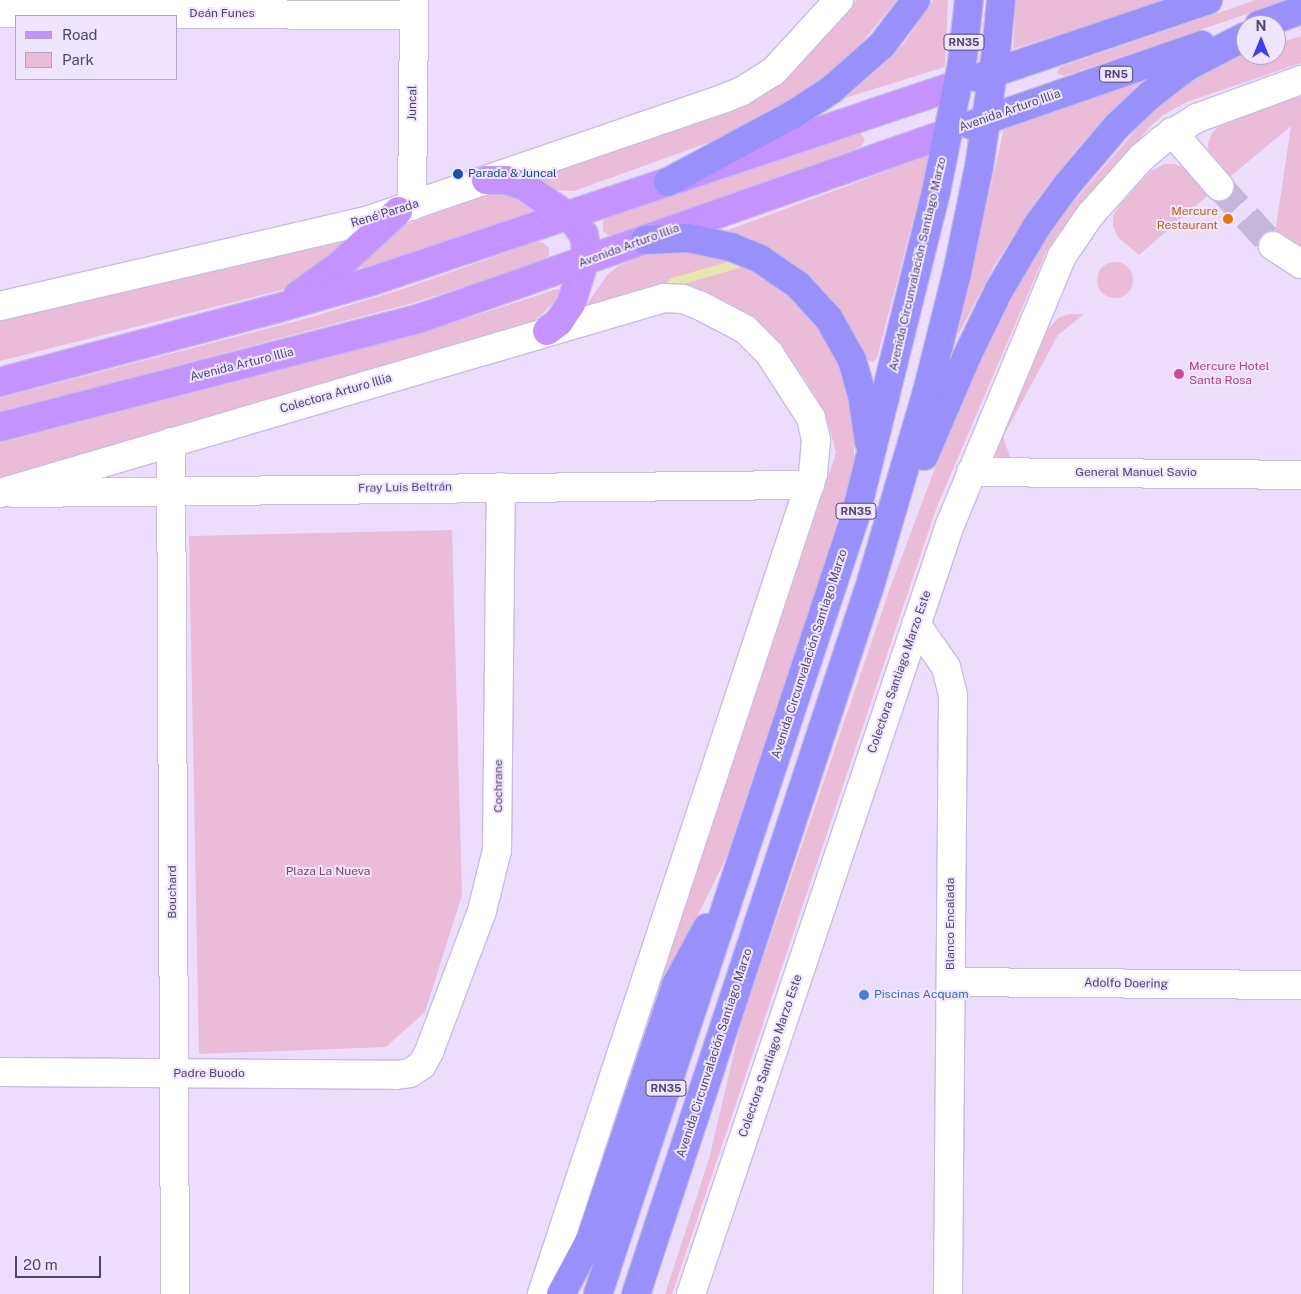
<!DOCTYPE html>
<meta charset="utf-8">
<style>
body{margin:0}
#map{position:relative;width:1301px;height:1294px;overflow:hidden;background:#ecddfd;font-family:"Public Sans",sans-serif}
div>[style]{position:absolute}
.green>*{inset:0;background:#ebbcd7}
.round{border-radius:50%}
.stream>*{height:9px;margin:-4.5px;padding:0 4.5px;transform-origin:4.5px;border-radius:4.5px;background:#e7e6b1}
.street-tunnel>*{height:28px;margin-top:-14px;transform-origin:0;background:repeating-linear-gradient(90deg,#c4b7db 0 28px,transparent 0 42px)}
.roads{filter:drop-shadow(1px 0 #c8bce3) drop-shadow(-1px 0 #c8bce3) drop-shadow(0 1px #c8bce3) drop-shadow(0 -1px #c8bce3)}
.street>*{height:28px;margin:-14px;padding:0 14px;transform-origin:14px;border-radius:14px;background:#fff}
.secondary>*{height:28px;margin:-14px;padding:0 14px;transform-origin:14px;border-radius:14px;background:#fff}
.primary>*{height:28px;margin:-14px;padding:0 14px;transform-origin:14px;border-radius:14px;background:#c493ff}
.highway>*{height:28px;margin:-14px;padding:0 14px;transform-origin:14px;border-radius:14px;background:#9a90fc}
.dots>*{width:14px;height:14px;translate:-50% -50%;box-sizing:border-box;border:2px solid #f0e5ff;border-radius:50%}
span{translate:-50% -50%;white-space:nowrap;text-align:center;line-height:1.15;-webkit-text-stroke:4px #f0e5ff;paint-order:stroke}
.shield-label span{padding:1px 4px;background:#f0e5ff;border:1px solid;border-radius:4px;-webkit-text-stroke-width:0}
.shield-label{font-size:11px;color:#4e4574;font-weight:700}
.street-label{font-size:12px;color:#4e4574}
.transit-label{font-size:12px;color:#164399}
.left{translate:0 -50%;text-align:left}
.food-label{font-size:12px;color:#c56008}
.right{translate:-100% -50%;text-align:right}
.hotel-label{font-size:12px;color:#b23c85}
.park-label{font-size:12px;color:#874161}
.shop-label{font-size:12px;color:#366cbe}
.legend{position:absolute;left:15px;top:15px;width:162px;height:65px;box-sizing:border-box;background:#f0e5ff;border:1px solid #afa5c7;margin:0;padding:6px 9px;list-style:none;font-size:15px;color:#4e4574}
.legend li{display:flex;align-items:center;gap:10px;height:25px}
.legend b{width:25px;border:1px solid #afa5c7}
.north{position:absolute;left:1236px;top:15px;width:50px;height:50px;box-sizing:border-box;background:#f0e5ff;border:1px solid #afa5c7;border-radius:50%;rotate:0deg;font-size:14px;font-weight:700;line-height:20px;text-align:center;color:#4e4574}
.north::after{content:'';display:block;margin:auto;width:18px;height:22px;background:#443af0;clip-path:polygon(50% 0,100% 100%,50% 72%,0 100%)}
.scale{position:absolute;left:15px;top:1256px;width:86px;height:22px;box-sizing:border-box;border:2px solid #4e4574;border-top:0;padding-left:6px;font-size:15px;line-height:18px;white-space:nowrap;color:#4e4574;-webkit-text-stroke:4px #f0e5ff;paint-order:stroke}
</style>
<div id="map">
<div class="green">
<div style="clip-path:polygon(857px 0,897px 0,853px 53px,804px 95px,724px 137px,574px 191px,554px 190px,535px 179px,536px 177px,748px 103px,769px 92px,797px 69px)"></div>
<div style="clip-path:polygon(933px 0,948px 0,945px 67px,832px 102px,865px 81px,883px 65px,905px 42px)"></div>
<div style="clip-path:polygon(1016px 0,1169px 0,1013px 49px)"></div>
<div style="clip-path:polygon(1256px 0,1288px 0,1064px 76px,1057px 73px,1060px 67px)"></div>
<div style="clip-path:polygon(1301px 36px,1301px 63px,1187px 102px,1163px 115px,1148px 129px,1057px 235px,1046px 252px,936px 509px,672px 1294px,665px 1294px,709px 1159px,741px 1023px,890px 588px,963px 394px,995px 323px,1046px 235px,1059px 219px,1148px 116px,1173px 94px,1214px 68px,1246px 54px,1276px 55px,1276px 44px)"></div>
<div style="clip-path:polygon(1141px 81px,1074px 152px,1037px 199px,994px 266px,957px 337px,1004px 128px)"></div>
<div style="clip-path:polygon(1301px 97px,1301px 246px,1294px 247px,1275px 233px,1291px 126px,1226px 180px,1209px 155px,1208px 144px,1211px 135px,1219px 125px,1295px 98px)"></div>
<div style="clip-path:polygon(857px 134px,861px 134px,865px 140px,861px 147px,615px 236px,608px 235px,603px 231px,603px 221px,608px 216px)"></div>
<div style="clip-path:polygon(930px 155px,877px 358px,873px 362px,865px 359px,840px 314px,825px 294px,799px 267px,757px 241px,723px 232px)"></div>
<div style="clip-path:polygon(1165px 164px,1174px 164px,1187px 168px,1212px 192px,1139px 255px,1118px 237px,1113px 227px,1113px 216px,1118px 207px,1151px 171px)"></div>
<div style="clip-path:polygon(493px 192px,504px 193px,531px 204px,533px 211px,365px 268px,360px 267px,360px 264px,394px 229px)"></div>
<div style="clip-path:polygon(340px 241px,343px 245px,286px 289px,0 361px,0 318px)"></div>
<div style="clip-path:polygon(535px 242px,542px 242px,549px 248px,549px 255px,545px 261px,413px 303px,0 412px,0 398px,308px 318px,409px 287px)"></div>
<div style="clip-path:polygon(686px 248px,738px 263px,755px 273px,795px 302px,817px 327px,839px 365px,848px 392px,854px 425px,854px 459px,851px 478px,736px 838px,676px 959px,580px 1238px,575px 1239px,836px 453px,829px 426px,807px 382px,776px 339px,757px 322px,672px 282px,590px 307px,586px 305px,608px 274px,618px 266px,646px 254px)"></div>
<div class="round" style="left:1097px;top:262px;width:36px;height:36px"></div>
<div style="clip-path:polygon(557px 289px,560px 290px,561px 295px,541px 315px,528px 325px,0 483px,0 443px,422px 333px)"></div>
<div style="clip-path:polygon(1069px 314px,1084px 314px,1058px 335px,1003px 437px,1013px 465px,997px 459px,994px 451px,996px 442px,1046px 332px,1058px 318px)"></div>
<div style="clip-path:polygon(452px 530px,462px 895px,425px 1012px,386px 1047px,199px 1054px,189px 536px)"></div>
</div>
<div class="stream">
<div style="left:672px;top:282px;width:69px;rotate:-16.1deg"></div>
</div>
<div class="street-tunnel">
<div style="left:1219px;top:186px;width:81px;rotate:48deg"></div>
</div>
<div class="roads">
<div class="street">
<div style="left:0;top:13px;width:414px;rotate:0.3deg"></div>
<div style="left:1172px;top:132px;width:72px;rotate:49deg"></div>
<div style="left:412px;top:206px;width:206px;rotate:-89.4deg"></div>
<div style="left:1273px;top:246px;width:33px;rotate:33deg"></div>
<div style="left:171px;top:442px;width:852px;rotate:89.73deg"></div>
<div style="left:971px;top:472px;width:330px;rotate:0.5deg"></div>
<div style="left:14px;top:493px;width:796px;rotate:-0.58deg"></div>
<div style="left:951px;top:982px;width:350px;rotate:0.5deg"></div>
<div style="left:0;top:1072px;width:396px;rotate:0.4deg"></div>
<div style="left:396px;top:1075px;width:14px;rotate:-8deg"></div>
<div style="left:410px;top:1073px;width:14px;rotate:-34deg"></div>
<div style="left:422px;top:1065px;width:15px;rotate:-62deg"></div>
<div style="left:429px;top:1052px;width:151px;rotate:-69.4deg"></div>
<div style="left:482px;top:911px;width:63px;rotate:-76.2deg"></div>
<div style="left:497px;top:850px;width:363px;rotate:-89.4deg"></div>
</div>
<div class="secondary">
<div style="left:0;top:306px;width:379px;rotate:-13.1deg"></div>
<div style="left:369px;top:220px;width:376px;rotate:-18.9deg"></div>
<div style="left:725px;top:98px;width:18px;rotate:-22deg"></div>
<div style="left:742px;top:91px;width:36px;rotate:-32deg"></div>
<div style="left:773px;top:72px;width:98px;rotate:-47.5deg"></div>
<div style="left:0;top:493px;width:692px;rotate:-16.37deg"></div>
<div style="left:664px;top:298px;width:19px;rotate:3deg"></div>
<div style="left:683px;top:299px;width:17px;rotate:21deg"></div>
<div style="left:699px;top:305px;width:52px;rotate:27.6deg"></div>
<div style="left:745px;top:329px;width:34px;rotate:45deg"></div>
<div style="left:769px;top:353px;width:77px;rotate:57.1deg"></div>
<div style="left:811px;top:418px;width:23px;rotate:77deg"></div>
<div style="left:816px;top:440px;width:34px;rotate:95deg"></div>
<div style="left:813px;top:474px;width:864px;rotate:108.29deg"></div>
<div style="left:916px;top:624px;width:52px;rotate:55.1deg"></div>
<div style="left:946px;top:667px;width:29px;rotate:76deg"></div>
<div style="left:953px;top:695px;width:599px;rotate:90.48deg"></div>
<div style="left:691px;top:1294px;width:811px;rotate:-71.39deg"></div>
<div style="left:950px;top:525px;width:291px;rotate:-67.4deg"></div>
<div style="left:1062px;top:256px;width:50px;rotate:-55.7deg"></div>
<div style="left:1090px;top:215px;width:78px;rotate:-48.1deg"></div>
<div style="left:1142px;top:157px;width:26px;rotate:-40deg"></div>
<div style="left:1162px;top:140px;width:41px;rotate:-32.2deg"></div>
<div style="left:1197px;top:118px;width:111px;rotate:-20.1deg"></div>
</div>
<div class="primary">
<div style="left:486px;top:180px;width:20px"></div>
<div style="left:506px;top:180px;width:19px;rotate:18deg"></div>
<div style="left:524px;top:186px;width:58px;rotate:34.5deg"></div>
<div style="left:572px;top:219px;width:20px;rotate:53deg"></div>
<div style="left:584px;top:235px;width:14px;rotate:82deg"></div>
<div style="left:586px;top:249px;width:13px;rotate:99deg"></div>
<div style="left:584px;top:262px;width:44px;rotate:107.2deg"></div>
<div style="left:571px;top:304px;width:22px;rotate:124deg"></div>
<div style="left:559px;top:322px;width:15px;rotate:143deg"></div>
<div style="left:298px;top:295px;width:53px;rotate:-35.8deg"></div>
<div style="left:341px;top:264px;width:78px;rotate:-42.9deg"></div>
<div style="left:0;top:382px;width:285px;rotate:-14.9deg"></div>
<div style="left:275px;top:309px;width:101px;rotate:-16.1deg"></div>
<div style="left:372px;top:281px;width:617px;rotate:-18.52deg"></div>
<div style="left:0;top:427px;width:432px;rotate:-14.5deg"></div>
<div style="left:418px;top:319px;width:562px;rotate:-19.34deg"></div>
</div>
<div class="highway">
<div style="left:1259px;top:25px;width:45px;rotate:-19.7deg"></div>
<div style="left:978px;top:78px;width:243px;rotate:-18.7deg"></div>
<div style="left:971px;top:125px;width:244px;rotate:-19.1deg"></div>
<div style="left:668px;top:182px;width:143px;rotate:-28.4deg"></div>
<div style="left:794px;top:114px;width:44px;rotate:-33deg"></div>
<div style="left:831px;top:90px;width:68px;rotate:-41.4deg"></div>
<div style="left:882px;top:45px;width:56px;rotate:-52.9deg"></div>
<div style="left:645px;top:240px;width:43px;rotate:-2.7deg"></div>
<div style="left:688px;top:238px;width:44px;rotate:11.8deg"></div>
<div style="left:731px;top:247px;width:31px;rotate:22deg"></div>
<div style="left:760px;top:259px;width:46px;rotate:34.4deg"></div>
<div style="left:798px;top:285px;width:46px;rotate:47.6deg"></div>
<div style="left:829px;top:319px;width:47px;rotate:60.7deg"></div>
<div style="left:852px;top:360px;width:35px;rotate:74deg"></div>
<div style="left:862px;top:394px;width:49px;rotate:81.7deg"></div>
<div style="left:924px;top:456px;width:107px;rotate:-66.8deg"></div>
<div style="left:966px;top:358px;width:76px;rotate:-64.1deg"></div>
<div style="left:999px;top:290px;width:74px;rotate:-59.3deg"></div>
<div style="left:1037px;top:226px;width:51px;rotate:-53.8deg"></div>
<div style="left:1067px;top:185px;width:77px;rotate:-49.7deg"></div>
<div style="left:1117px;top:126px;width:45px;rotate:-43.2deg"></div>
<div style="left:1150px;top:95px;width:48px;rotate:-37.3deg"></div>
<div style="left:1188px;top:66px;width:65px;rotate:-27.3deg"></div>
<div style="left:561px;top:1294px;width:64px;rotate:-61.8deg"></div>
<div style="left:591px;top:1238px;width:267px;rotate:-71.4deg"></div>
<div style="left:676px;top:985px;width:65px;rotate:-61.5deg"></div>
<div style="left:598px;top:1294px;width:818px;rotate:-71.7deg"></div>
<div style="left:855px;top:517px;width:335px;rotate:-76deg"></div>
<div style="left:936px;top:192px;width:132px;rotate:-78.6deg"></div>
<div style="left:962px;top:63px;width:63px;rotate:-83.7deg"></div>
<div style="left:636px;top:1294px;width:750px;rotate:-71.73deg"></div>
<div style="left:871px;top:582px;width:198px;rotate:-73.6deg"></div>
<div style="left:927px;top:392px;width:123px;rotate:-75.9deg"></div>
<div style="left:957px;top:273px;width:108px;rotate:-78.3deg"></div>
<div style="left:979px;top:167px;width:116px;rotate:-81.6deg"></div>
<div style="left:996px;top:52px;width:52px;rotate:-84.5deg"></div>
</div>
</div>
<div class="dots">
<div style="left:458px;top:174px;background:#1a4fb4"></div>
<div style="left:1228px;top:219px;background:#e8710a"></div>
<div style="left:1179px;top:374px;background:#d1479c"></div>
<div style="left:864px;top:995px;background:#3f7fe0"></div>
</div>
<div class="shield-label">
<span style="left:964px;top:42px">RN35</span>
<span style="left:1116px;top:74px">RN5</span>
<span style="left:856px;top:511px">RN35</span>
<span style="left:666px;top:1088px">RN35</span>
</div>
<div class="street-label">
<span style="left:222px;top:14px">Deán Funes</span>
<span style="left:413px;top:103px;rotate:-89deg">Juncal</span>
<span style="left:1010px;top:111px;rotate:-19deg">Avenida Arturo Illia</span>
<span style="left:385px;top:214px;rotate:-17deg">René Parada</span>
<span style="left:629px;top:246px;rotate:-20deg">Avenida Arturo Illia</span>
<span style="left:918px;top:264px;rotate:-77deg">Avenida Circunvalación Santiago Marzo</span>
<span style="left:242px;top:365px;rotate:-14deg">Avenida Arturo Illia</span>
<span style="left:336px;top:394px;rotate:-16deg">Colectora Arturo Illia</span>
<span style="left:1136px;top:473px">General Manuel Savio</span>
<span style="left:405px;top:488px;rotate:-1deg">Fray Luis Beltrán</span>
<span style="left:810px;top:654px;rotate:-72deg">Avenida Circunvalación Santiago Marzo</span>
<span style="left:900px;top:672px;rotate:-71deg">Colectora Santiago Marzo Este</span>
<span style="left:499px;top:786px;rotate:-90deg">Cochrane</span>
<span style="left:173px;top:892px;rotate:-90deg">Bouchard</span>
<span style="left:951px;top:924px;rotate:-90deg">Blanco Encalada</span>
<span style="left:1126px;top:984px;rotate:1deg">Adolfo Doering</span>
<span style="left:715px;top:1053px;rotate:-72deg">Avenida Circunvalación Santiago Marzo</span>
<span style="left:771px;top:1056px;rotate:-71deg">Colectora Santiago Marzo Este</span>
<span style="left:209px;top:1074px">Padre Buodo</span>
</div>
<div class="transit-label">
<span class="left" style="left:468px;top:174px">Parada &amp; Juncal</span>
</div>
<div class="food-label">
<span class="right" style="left:1218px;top:219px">Mercure<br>Restaurant</span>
</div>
<div class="hotel-label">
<span class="left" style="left:1189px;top:374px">Mercure Hotel<br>Santa Rosa</span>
</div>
<div class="park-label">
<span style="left:328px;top:872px">Plaza La Nueva</span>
</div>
<div class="shop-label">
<span class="left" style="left:874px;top:995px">Piscinas Acquam</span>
</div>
<ul class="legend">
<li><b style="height:6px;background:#c493ff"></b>Road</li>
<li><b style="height:14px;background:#ebbcd7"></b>Park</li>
</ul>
<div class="north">N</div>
<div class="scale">20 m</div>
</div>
